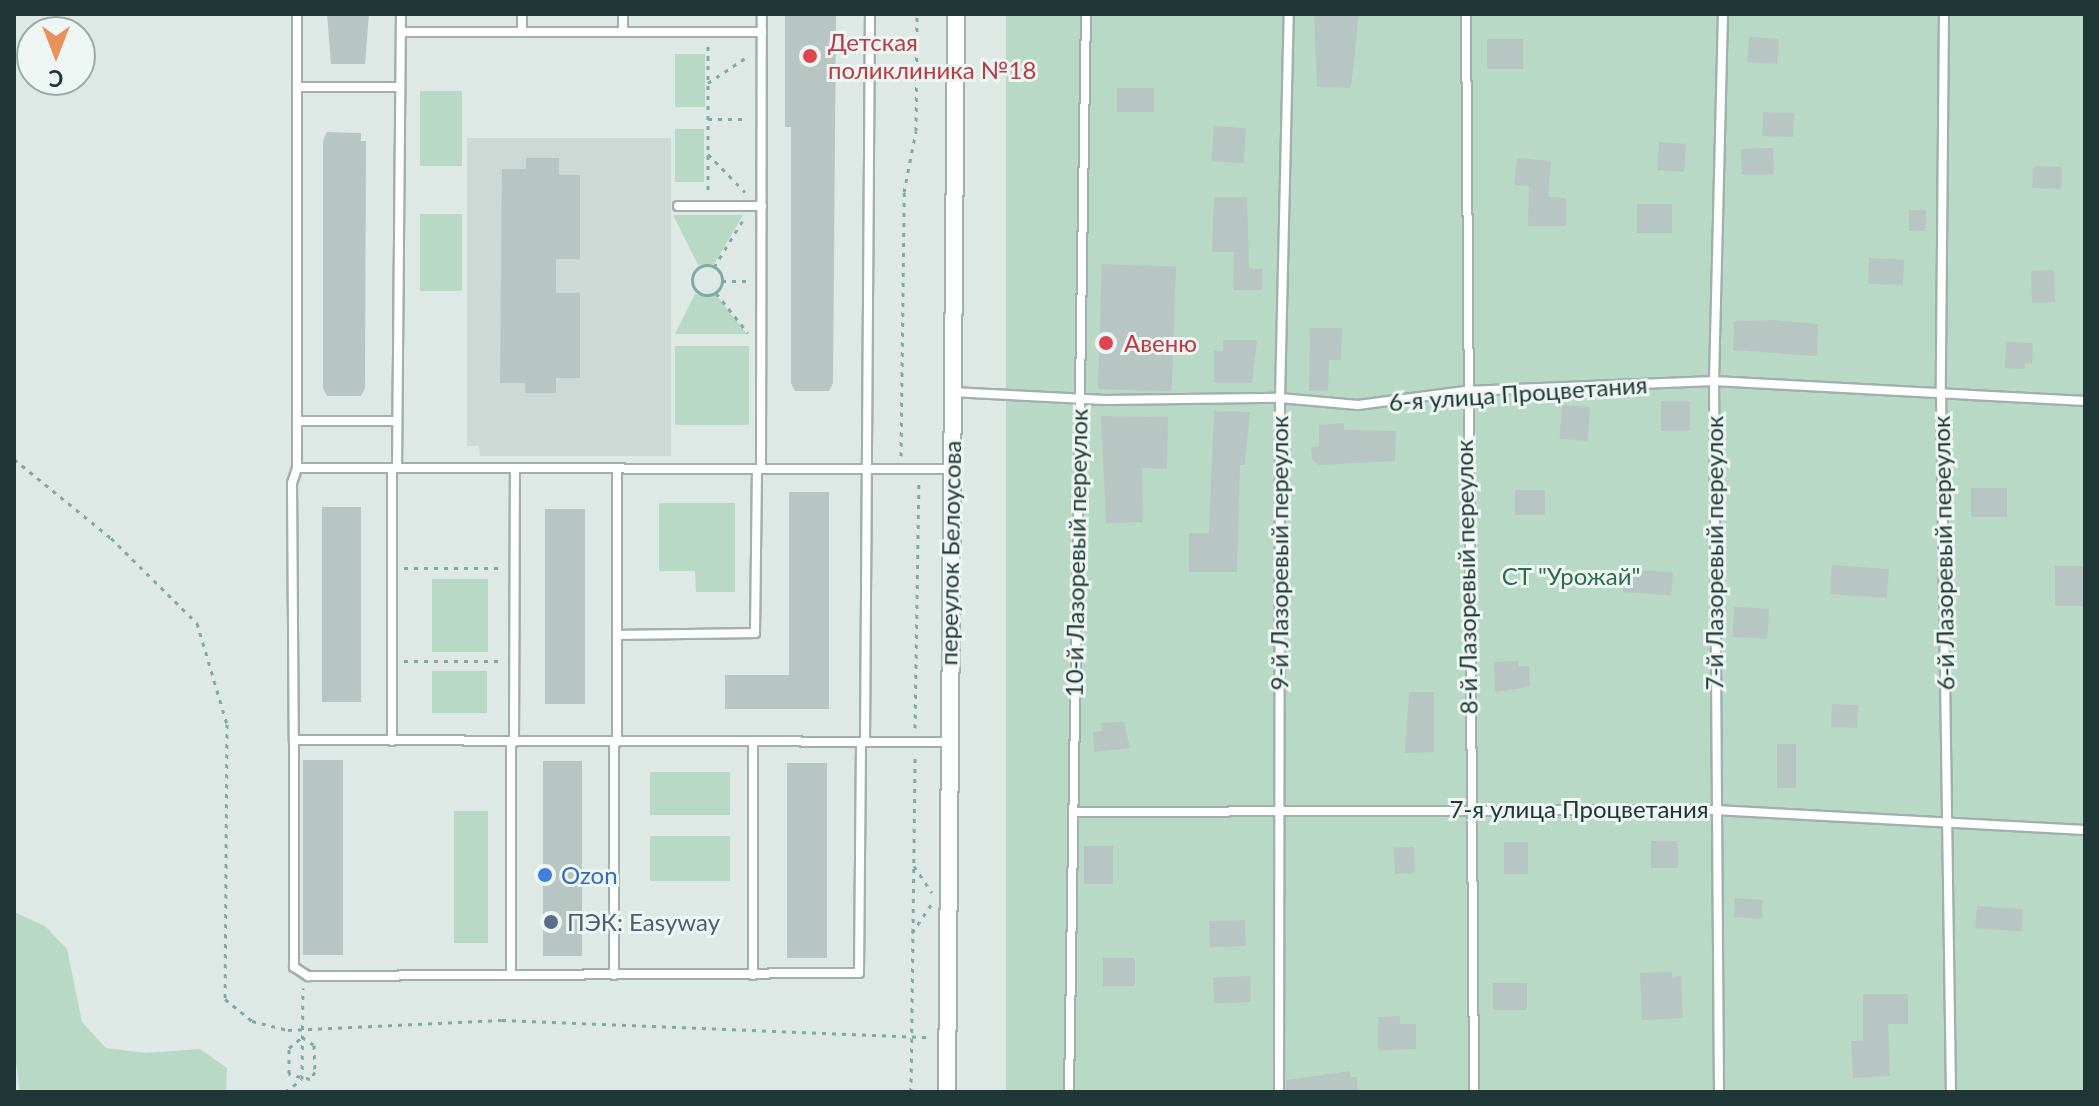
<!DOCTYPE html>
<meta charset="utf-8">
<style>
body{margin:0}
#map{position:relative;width:2099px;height:1106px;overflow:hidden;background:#dee9e6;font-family:Lato,sans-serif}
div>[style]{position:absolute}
.built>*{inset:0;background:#ccd9d5}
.green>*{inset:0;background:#b7d9c5;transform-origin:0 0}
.building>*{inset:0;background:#b7c6c2;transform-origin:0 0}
.path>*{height:3px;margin-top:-1.5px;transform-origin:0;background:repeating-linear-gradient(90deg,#80aba4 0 4px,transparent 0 10px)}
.path>.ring{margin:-1.5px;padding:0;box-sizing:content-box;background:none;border:3px solid #80aba4;border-radius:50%}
.roads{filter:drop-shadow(2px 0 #a1b0ad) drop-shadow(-2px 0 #a1b0ad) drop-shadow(0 2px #a1b0ad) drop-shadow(0 -2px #a1b0ad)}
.lane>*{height:8px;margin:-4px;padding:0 4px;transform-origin:4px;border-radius:4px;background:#fff}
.street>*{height:16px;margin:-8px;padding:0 8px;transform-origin:8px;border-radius:8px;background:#fff}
.dots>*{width:22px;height:22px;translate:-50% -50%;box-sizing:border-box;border:4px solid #eef6f3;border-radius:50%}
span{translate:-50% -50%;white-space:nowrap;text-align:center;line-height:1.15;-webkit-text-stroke:6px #eef6f3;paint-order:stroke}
.health-label{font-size:24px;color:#be3a42}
.left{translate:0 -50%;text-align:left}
.street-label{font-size:24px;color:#203835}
.park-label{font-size:24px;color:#2d6c4e}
.shop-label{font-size:24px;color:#366cbe}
.service-label{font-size:24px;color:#4e5e75}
.frame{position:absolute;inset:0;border:16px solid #203835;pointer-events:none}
.north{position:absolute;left:16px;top:16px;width:80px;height:80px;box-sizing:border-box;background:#eef6f3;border:2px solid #9caaa7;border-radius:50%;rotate:180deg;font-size:22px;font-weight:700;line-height:32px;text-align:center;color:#203835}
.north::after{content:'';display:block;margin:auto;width:28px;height:36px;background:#eb925a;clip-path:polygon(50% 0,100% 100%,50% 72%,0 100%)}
</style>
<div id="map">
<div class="built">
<div style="clip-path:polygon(467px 138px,671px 138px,671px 456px,480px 456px,479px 446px,467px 446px)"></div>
</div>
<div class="green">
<div style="left:1006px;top:14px;width:1079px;height:1078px"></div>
<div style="left:675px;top:54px;width:30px;height:53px"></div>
<div style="left:420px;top:91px;width:42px;height:75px"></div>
<div style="left:675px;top:129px;width:29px;height:53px"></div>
<div style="left:420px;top:214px;width:42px;height:77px"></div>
<div style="clip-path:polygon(673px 215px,743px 215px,714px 264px,698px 265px)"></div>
<div style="clip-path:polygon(695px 294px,716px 295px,747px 334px,675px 334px)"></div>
<div style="left:675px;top:346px;width:74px;height:79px"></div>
<div style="clip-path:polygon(659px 503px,735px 503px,735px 592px,696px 592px,695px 571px,659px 571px)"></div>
<div style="left:432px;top:579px;width:56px;height:73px"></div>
<div style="left:432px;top:671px;width:55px;height:42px"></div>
<div style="left:650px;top:772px;width:80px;height:43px"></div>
<div style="left:454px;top:811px;width:34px;height:132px"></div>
<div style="left:650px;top:836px;width:80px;height:45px"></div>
<div style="clip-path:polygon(14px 912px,45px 926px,67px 949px,82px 1022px,106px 1048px,146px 1053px,200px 1049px,227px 1068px,226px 1092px,20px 1092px,14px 1047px)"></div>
</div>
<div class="building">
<div style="clip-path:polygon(327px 14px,369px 14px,365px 64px,331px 64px)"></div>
<div style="clip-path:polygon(785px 14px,836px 14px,833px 383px,829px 391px,795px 391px,791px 383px,791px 127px,785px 127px)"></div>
<div style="clip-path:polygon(1314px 14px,1359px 14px,1351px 88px,1317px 87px)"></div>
<div style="left:1749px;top:37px;width:30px;height:25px;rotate:4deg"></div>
<div style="left:1523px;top:39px;width:30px;height:36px;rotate:90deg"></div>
<div style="left:1117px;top:88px;width:37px;height:24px"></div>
<div style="left:1763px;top:112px;width:31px;height:24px;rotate:2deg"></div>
<div style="left:1214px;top:126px;width:32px;height:35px;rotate:4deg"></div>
<div style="clip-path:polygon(327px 132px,361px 133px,361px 141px,366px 141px,365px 388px,361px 396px,327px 396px,323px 388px,323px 141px)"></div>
<div style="left:1659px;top:142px;width:27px;height:28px;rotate:4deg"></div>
<div style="left:1773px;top:148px;width:26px;height:32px;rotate:88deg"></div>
<div style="clip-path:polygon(526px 158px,559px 158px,559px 175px,580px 175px,580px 259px,556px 259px,556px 293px,580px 293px,580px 378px,556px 378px,556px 393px,525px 393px,525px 383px,500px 383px,502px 169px,526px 169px)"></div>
<div style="clip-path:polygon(1517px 158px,1551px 161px,1548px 197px,1566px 198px,1566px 226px,1528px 226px,1529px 186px,1514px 185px)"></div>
<div style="left:2033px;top:166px;width:29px;height:22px;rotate:2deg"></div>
<div style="clip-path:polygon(1214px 197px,1247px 197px,1249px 269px,1262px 269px,1262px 290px,1233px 290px,1234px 252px,1212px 252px)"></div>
<div style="left:1637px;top:204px;width:35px;height:29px"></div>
<div style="left:1909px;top:210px;width:17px;height:21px"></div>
<div style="left:1869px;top:258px;width:35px;height:26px;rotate:2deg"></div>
<div style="left:1102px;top:264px;width:74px;height:125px;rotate:2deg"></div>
<div style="left:2054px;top:270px;width:32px;height:23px;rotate:88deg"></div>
<div style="clip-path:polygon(1773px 320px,1818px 324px,1817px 356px,1733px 350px,1734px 321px)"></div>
<div style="clip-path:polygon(1310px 328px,1342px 328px,1341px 360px,1329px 360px,1328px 391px,1309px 391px)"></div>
<div style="clip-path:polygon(1223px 340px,1257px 340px,1252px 383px,1214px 383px,1214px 351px,1223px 351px)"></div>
<div style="clip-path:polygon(2006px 342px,2033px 343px,2032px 363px,2025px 363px,2025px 369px,2005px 368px)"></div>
<div style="left:1661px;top:401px;width:29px;height:30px"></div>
<div style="left:1562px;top:405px;width:28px;height:34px;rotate:4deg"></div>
<div style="clip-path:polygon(1214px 411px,1250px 412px,1245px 465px,1240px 465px,1237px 572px,1189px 572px,1189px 533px,1209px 533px)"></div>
<div style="clip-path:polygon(1101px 416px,1168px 417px,1167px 469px,1142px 468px,1143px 522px,1106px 523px)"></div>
<div style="clip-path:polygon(1344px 423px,1344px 430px,1396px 431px,1395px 461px,1319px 465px,1312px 460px,1311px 447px,1319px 446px,1319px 425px)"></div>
<div style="left:1971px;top:488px;width:36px;height:29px"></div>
<div style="left:1515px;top:490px;width:30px;height:25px"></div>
<div style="clip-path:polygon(789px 492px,829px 492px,829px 709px,725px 709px,725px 675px,789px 675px)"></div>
<div style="left:322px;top:507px;width:39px;height:195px"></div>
<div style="left:545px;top:509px;width:40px;height:195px"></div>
<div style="left:1832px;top:565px;width:57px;height:29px;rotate:4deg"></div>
<div style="left:2055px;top:566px;width:30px;height:40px"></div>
<div style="left:1625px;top:569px;width:48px;height:23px;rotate:4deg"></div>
<div style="left:1734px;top:607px;width:35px;height:30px;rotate:3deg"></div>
<div style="clip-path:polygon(1519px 661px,1519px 666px,1529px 666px,1530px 687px,1495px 692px,1494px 662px)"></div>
<div style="clip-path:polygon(1409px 692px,1434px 692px,1434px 752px,1405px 753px)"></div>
<div style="left:1832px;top:704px;width:26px;height:23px;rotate:2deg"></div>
<div style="clip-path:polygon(1124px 722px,1130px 748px,1094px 752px,1093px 732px,1102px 731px,1101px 723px)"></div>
<div style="left:1777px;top:744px;width:19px;height:44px"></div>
<div style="left:303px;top:760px;width:40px;height:195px"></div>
<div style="left:543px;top:761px;width:39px;height:195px"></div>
<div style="left:787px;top:763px;width:40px;height:195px"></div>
<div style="left:1651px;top:841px;width:27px;height:27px"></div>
<div style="left:1504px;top:842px;width:24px;height:32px"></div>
<div style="left:1113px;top:846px;width:38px;height:29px;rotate:90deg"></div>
<div style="left:1414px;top:847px;width:26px;height:20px;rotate:88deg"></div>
<div style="left:1735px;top:898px;width:28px;height:19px;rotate:4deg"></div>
<div style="left:1977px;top:906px;width:46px;height:22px;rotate:4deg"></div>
<div style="left:1245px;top:920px;width:26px;height:36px;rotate:88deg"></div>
<div style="left:1103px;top:958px;width:32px;height:28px"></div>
<div style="clip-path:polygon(1672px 972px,1672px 977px,1681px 976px,1683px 1018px,1642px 1020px,1640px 973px)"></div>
<div style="left:1250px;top:976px;width:26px;height:37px;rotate:88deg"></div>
<div style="left:1493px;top:983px;width:34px;height:27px"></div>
<div style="clip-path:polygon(1863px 994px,1908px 994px,1908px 1024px,1888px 1024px,1890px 1076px,1853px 1078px,1851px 1041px,1863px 1041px)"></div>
<div style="clip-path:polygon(1400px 1016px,1400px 1024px,1416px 1024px,1416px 1049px,1378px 1050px,1378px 1017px)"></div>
<div style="clip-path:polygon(1350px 1071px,1350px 1077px,1357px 1077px,1358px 1092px,1286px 1092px,1286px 1080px)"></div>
</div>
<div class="path">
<div style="left:708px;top:46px;width:148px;rotate:90deg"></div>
<div style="left:708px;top:83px;width:48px;rotate:-34deg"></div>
<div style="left:708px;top:119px;width:40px"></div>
<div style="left:708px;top:154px;width:53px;rotate:45.8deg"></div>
<div class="ring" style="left:692px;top:265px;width:27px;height:27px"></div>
<div style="left:714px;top:267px;width:55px;rotate:-58.3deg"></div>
<div style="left:722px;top:281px;width:28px"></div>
<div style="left:716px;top:293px;width:51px;rotate:51.3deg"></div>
<div style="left:901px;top:456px;width:264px;rotate:-89.3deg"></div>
<div style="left:904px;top:192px;width:62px;rotate:-78.9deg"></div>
<div style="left:916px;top:131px;width:117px;rotate:-89.5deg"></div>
<div style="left:14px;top:459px;width:125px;rotate:39.2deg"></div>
<div style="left:111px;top:538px;width:121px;rotate:44.7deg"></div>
<div style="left:197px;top:623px;width:105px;rotate:73.5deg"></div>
<div style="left:227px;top:724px;width:275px;rotate:90.4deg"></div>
<div style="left:225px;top:999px;width:35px;rotate:39deg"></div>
<div style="left:252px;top:1021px;width:37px;rotate:14deg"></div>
<div style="left:288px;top:1030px;width:214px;rotate:-2.7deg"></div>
<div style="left:502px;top:1020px;width:427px;rotate:2.3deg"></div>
<div style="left:404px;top:568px;width:96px"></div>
<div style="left:404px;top:661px;width:96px"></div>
<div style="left:915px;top:728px;width:248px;rotate:-89.1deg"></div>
<div style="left:914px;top:866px;width:32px;rotate:56deg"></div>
<div style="left:912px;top:933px;width:36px;rotate:-56deg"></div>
<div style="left:302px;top:1037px;width:14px;rotate:34deg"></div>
<div style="left:314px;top:1045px;width:27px;rotate:88deg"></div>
<div style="left:315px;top:1072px;width:9px;rotate:126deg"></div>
<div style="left:310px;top:1079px;width:22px;rotate:-167deg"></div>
<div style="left:289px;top:1074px;width:26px;rotate:-90deg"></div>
<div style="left:289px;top:1048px;width:17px;rotate:-40deg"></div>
<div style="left:285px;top:1092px;width:21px;rotate:-37deg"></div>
<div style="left:302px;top:1079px;width:91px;rotate:-89.4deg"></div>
<div style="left:911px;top:1092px;width:336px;rotate:-89.3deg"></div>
</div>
<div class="roads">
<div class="lane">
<div style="left:297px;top:14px;width:454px;rotate:90deg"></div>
<div style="left:297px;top:468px;width:654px;rotate:0.09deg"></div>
<div style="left:522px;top:14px;width:18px;rotate:90deg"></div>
<div style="left:1466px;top:14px;width:1078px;rotate:89.57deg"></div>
<div style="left:1944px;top:14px;width:380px;rotate:90.5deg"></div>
<div style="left:1941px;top:394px;width:698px;rotate:89.18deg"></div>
<div style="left:401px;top:32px;width:361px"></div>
<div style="left:623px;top:32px;width:18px;rotate:-90deg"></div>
<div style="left:297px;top:87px;width:100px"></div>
<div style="left:678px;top:206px;width:84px"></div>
<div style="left:952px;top:392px;width:153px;rotate:3deg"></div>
<div style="left:1105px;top:400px;width:175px;rotate:-0.7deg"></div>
<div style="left:1280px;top:398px;width:78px;rotate:5.1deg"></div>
<div style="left:1358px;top:405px;width:108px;rotate:-7.5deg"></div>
<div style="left:1465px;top:391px;width:249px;rotate:-2.3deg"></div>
<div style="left:1714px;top:381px;width:372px;rotate:3.1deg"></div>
<div style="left:297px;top:421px;width:100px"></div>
<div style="left:297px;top:468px;width:16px;rotate:108deg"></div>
<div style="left:292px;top:483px;width:257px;rotate:89.6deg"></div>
<div style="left:294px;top:740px;width:655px;rotate:0.17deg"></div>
<div style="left:397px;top:468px;width:454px;rotate:-89.5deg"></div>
<div style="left:761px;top:469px;width:455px;rotate:-89.9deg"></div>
<div style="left:617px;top:635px;width:138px;rotate:-0.8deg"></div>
<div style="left:755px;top:633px;width:164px;rotate:-89.3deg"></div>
<div style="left:294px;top:740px;width:227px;rotate:90deg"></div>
<div style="left:294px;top:967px;width:17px;rotate:33deg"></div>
<div style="left:308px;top:976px;width:551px;rotate:-0.31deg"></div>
<div style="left:859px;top:973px;width:231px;rotate:-89.5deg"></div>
<div style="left:392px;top:741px;width:273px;rotate:-90deg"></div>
<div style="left:514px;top:742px;width:273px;rotate:-89.8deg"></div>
<div style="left:617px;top:742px;width:273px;rotate:-90deg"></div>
<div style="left:865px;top:742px;width:728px;rotate:-89.61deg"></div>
<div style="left:1073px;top:812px;width:641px;rotate:-0.18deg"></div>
<div style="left:1714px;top:810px;width:372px;rotate:3.1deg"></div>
<div style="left:511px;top:975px;width:233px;rotate:-90deg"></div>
<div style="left:614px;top:975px;width:233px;rotate:-90deg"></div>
<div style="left:753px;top:975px;width:233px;rotate:-90deg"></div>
<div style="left:1069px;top:1092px;width:1078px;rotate:-89.1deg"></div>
<div style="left:1279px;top:1092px;width:694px;rotate:-89.92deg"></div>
<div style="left:1280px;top:398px;width:384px;rotate:-88.7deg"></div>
<div style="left:1719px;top:1092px;width:711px;rotate:-90.4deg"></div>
<div style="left:1714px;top:381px;width:367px;rotate:-88.6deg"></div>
</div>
<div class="street">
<div style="left:947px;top:1092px;width:1078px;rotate:-89.52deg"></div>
</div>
</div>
<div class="dots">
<div style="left:810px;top:56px;background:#e0444e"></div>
<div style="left:1106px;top:343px;background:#e0444e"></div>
<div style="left:545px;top:875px;background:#3f7fe0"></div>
<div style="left:551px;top:922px;background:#5c6f8a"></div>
</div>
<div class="health-label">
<span class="left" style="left:828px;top:56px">Детская<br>поликлиника №18</span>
<span class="left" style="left:1124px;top:343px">Авеню</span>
</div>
<div class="street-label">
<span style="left:1518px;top:393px;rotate:-4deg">6-я улица Процветания</span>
<span style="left:950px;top:553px;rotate:-89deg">переулок Белоусова</span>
<span style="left:1076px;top:553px;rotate:-89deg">10-й Лазоревый переулок</span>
<span style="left:1279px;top:553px;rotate:-90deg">9-й Лазоревый переулок</span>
<span style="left:1714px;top:553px;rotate:-90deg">7-й Лазоревый переулок</span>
<span style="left:1943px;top:553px;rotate:-91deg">6-й Лазоревый переулок</span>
<span style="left:1466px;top:577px;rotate:-91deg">8-й Лазоревый переулок</span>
<span style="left:1579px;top:809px">7-я улица Процветания</span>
</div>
<div class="park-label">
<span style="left:1571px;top:576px">СТ "Урожай"</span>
</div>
<div class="shop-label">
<span class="left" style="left:561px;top:875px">Ozon</span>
</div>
<div class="service-label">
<span class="left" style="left:567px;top:922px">ПЭК: Easyway</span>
</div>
<div class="frame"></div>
<div class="north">С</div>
</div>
